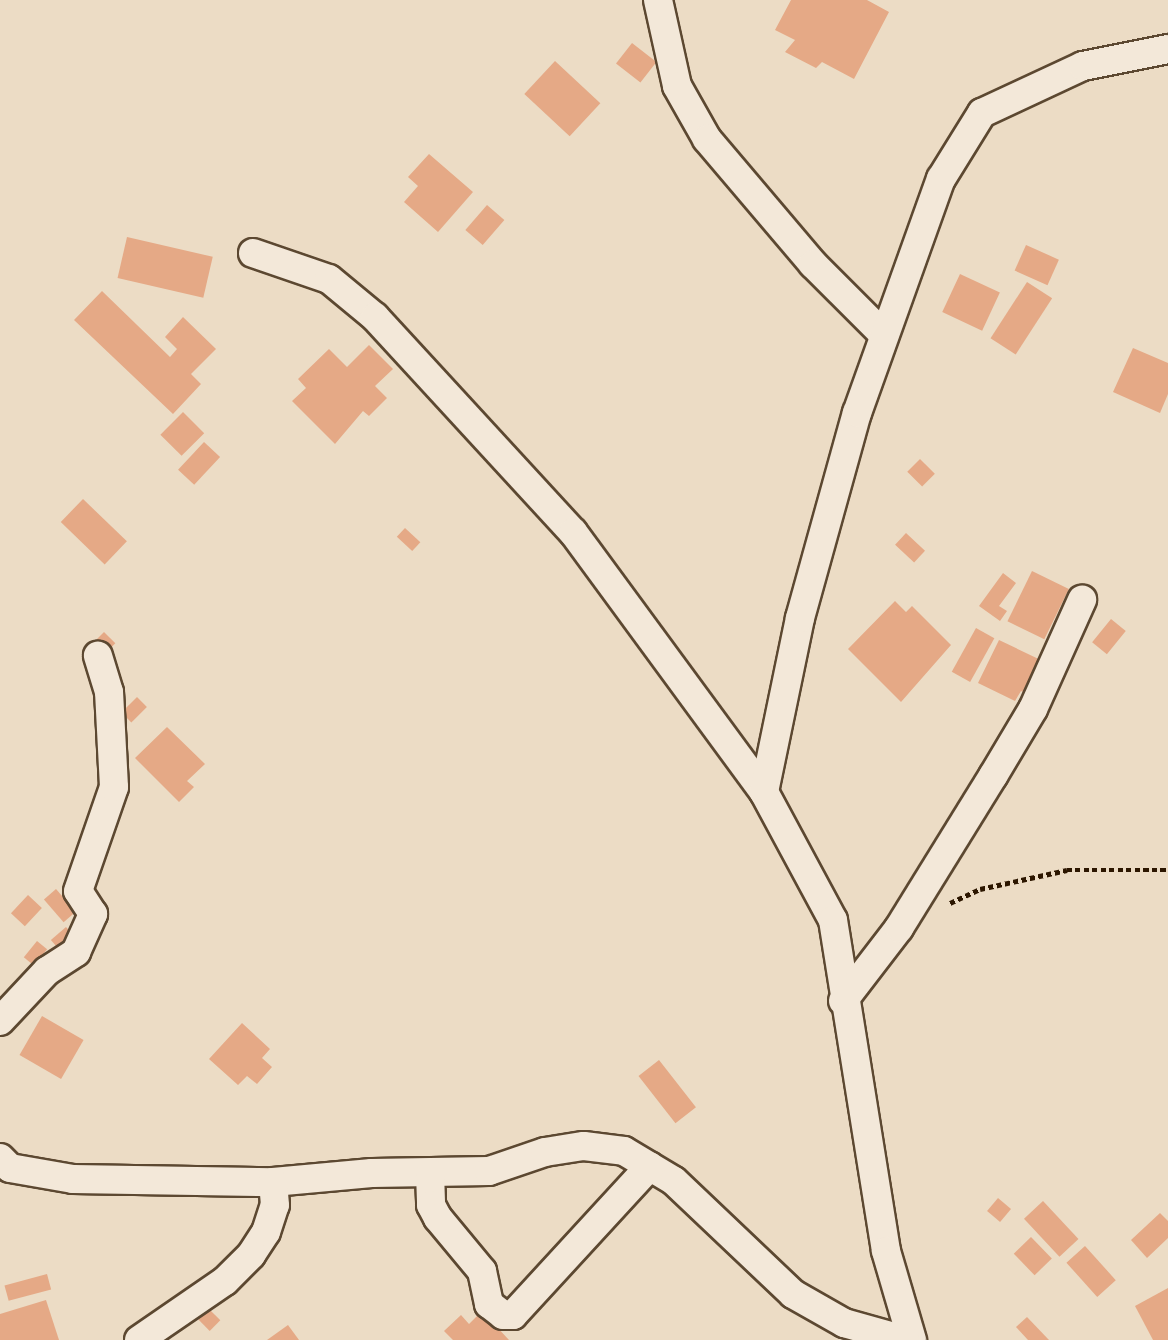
<!DOCTYPE html>
<style>
body{margin:0}
#map{position:relative;width:1168px;height:1340px;overflow:hidden;background:#ecdcc5;font-family:"IM FELL English",serif}
div>[style]{position:absolute}
.building>*{inset:0;background:#e5a986;transform-origin:0 0}
.path>*{height:4.5px;margin-top:-2.25px;transform-origin:0;background:repeating-linear-gradient(90deg,#2c1600 0 5px,transparent 0 8.5px)}
.roads{filter:drop-shadow(2px 0 #5c4831) drop-shadow(-2px 0 #5c4831) drop-shadow(0 2px #5c4831) drop-shadow(0 -2px #5c4831)}
.street>*{height:28px;margin:-14px;padding:0 14px;transform-origin:14px;border-radius:14px;background:#f3e8d9}
span{translate:-50% -50%;white-space:nowrap;text-align:center;line-height:1.15;-webkit-text-stroke:6px #f3e8d9;paint-order:stroke}
</style>
<div id="map">
<div class="building">
<div style="clip-path:polygon(791px 0,867px 0,889px 12px,854px 79px,822px 62px,816px 68px,785px 52px,795px 40px,775px 30px)"></div>
<div style="left:632px;top:43px;width:31px;height:26px;rotate:38deg"></div>
<div style="left:555px;top:61px;width:62px;height:45px;rotate:43deg"></div>
<div style="clip-path:polygon(429px 154px,473px 192px,438px 232px,404px 202px,418px 186px,408px 177px)"></div>
<div style="left:487px;top:205px;width:23px;height:33px;rotate:41deg"></div>
<div style="left:127px;top:237px;width:88px;height:42px;rotate:13deg"></div>
<div style="left:1026px;top:245px;width:36px;height:28px;rotate:24deg"></div>
<div style="left:960px;top:274px;width:44px;height:42px;rotate:25deg"></div>
<div style="left:1027px;top:282px;width:30px;height:67px;rotate:33deg"></div>
<div style="clip-path:polygon(102px 291px,170px 357px,177px 349px,165px 337px,183px 317px,216px 349px,191px 374px,201px 384px,173px 414px,74px 320px)"></div>
<div style="clip-path:polygon(369px 345px,393px 369px,375px 386px,387px 398px,369px 416px,363px 411px,335px 444px,292px 401px,306px 388px,298px 379px,329px 349px,347px 367px)"></div>
<div style="clip-path:polygon(1133px 348px,1168px 363px,1168px 394px,1160px 413px,1113px 392px)"></div>
<div style="left:183px;top:412px;width:30px;height:32px;rotate:45deg"></div>
<div style="left:204px;top:442px;width:22px;height:38px;rotate:43deg"></div>
<div style="left:920px;top:459px;width:21px;height:18px;rotate:45deg"></div>
<div style="left:83px;top:499px;width:61px;height:32px;rotate:44deg"></div>
<div style="left:405px;top:528px;width:21px;height:12px;rotate:43deg"></div>
<div style="left:906px;top:533px;width:26px;height:16px;rotate:43deg"></div>
<div style="left:1032px;top:571px;width:41px;height:56px;rotate:26deg"></div>
<div style="clip-path:polygon(1003px 573px,1016px 583px,999px 606px,1007px 611px,1000px 621px,979px 606px)"></div>
<div style="clip-path:polygon(895px 601px,906px 612px,912px 606px,951px 645px,901px 702px,848px 649px)"></div>
<div style="left:1111px;top:619px;width:19px;height:30px;rotate:39deg"></div>
<div style="left:976px;top:628px;width:21px;height:50px;rotate:29deg"></div>
<div style="left:104px;top:632px;width:16px;height:17px;rotate:45deg"></div>
<div style="clip-path:polygon(999px 640px,1047px 663px,1032px 696px,1021px 691px,1015px 701px,978px 683px)"></div>
<div style="left:137px;top:697px;width:14px;height:22px;rotate:45deg"></div>
<div style="clip-path:polygon(167px 727px,205px 764px,187px 781px,194px 787px,179px 802px,135px 758px)"></div>
<div style="left:56px;top:889px;width:30px;height:16px;rotate:49deg"></div>
<div style="left:28px;top:895px;width:19px;height:25px;rotate:43deg"></div>
<div style="left:66px;top:927px;width:20px;height:20px;rotate:49deg"></div>
<div style="left:37px;top:941px;width:13px;height:21px;rotate:39deg"></div>
<div style="left:42px;top:1016px;width:48px;height:45px;rotate:30deg"></div>
<div style="clip-path:polygon(242px 1023px,270px 1049px,262px 1058px,272px 1067px,257px 1084px,247px 1076px,238px 1085px,209px 1059px)"></div>
<div style="left:659px;top:1060px;width:60px;height:26px;rotate:52deg"></div>
<div style="left:998px;top:1198px;width:17px;height:17px;rotate:40deg"></div>
<div style="left:1043px;top:1201px;width:52px;height:26px;rotate:47deg"></div>
<div style="clip-path:polygon(1160px 1213px,1168px 1221px,1168px 1238px,1147px 1258px,1131px 1240px)"></div>
<div style="left:1031px;top:1237px;width:30px;height:24px;rotate:46deg"></div>
<div style="left:1085px;top:1246px;width:46px;height:25px;rotate:48deg"></div>
<div style="left:47px;top:1274px;width:16px;height:44px;rotate:75deg"></div>
<div style="clip-path:polygon(1168px 1288px,1168px 1340px,1153px 1340px,1135px 1306px)"></div>
<div style="clip-path:polygon(46px 1300px,59px 1340px,0 1340px,0 1314px)"></div>
<div style="left:209px;top:1309px;width:16px;height:15px;rotate:45deg"></div>
<div style="clip-path:polygon(482px 1311px,509px 1340px,453px 1340px,444px 1331px,461px 1315px,469px 1324px)"></div>
<div style="clip-path:polygon(1027px 1317px,1049px 1340px,1028px 1340px,1016px 1327px)"></div>
<div style="clip-path:polygon(288px 1325px,299px 1340px,267px 1340px)"></div>
</div>
<div class="path">
<div style="left:950px;top:903px;width:33px;rotate:-25deg"></div>
<div style="left:980px;top:889px;width:89px;rotate:-12.3deg"></div>
<div style="left:1067px;top:870px;width:101px"></div>
</div>
<div class="roads">
<div class="street">
<div style="left:658px;top:0;width:88px;rotate:77.5deg"></div>
<div style="left:677px;top:86px;width:61px;rotate:60.5deg"></div>
<div style="left:707px;top:139px;width:164px;rotate:49.7deg"></div>
<div style="left:813px;top:264px;width:99px;rotate:45deg"></div>
<div style="left:253px;top:253px;width:80px;rotate:18.9deg"></div>
<div style="left:329px;top:279px;width:60px;rotate:39.6deg"></div>
<div style="left:375px;top:317px;width:292px;rotate:47.4deg"></div>
<div style="left:573px;top:532px;width:323px;rotate:53.7deg"></div>
<div style="left:764px;top:792px;width:145px;rotate:61.7deg"></div>
<div style="left:833px;top:920px;width:335px;rotate:80.9deg"></div>
<div style="left:886px;top:1251px;width:93px;rotate:73.7deg"></div>
<div style="left:764px;top:792px;width:178px;rotate:-78.3deg"></div>
<div style="left:800px;top:618px;width:213px;rotate:-74.5deg"></div>
<div style="left:857px;top:413px;width:249px;rotate:-70.3deg"></div>
<div style="left:941px;top:179px;width:78px;rotate:-58.2deg"></div>
<div style="left:982px;top:113px;width:111px;rotate:-25deg"></div>
<div style="left:1083px;top:66px;width:87px;rotate:-11.3deg"></div>
<div style="left:843px;top:1001px;width:92px;rotate:-52.5deg"></div>
<div style="left:899px;top:928px;width:179px;rotate:-58.3deg"></div>
<div style="left:993px;top:776px;width:78px;rotate:-59.2deg"></div>
<div style="left:1033px;top:709px;width:120px;rotate:-65.8deg"></div>
<div style="left:0;top:1021px;width:69px;rotate:-46.8deg"></div>
<div style="left:47px;top:971px;width:35px;rotate:-33deg"></div>
<div style="left:76px;top:952px;width:42px;rotate:-65.9deg"></div>
<div style="left:93px;top:914px;width:27px;rotate:-123deg"></div>
<div style="left:78px;top:891px;width:110px;rotate:-70.9deg"></div>
<div style="left:114px;top:787px;width:95px;rotate:-93deg"></div>
<div style="left:109px;top:692px;width:38px;rotate:-107deg"></div>
<div style="left:0;top:1158px;width:14px;rotate:45deg"></div>
<div style="left:10px;top:1168px;width:64px;rotate:9.9deg"></div>
<div style="left:73px;top:1179px;width:200px;rotate:0.9deg"></div>
<div style="left:273px;top:1182px;width:99px;rotate:-5.2deg"></div>
<div style="left:372px;top:1173px;width:117px;rotate:-1deg"></div>
<div style="left:489px;top:1171px;width:59px;rotate:-18.7deg"></div>
<div style="left:545px;top:1152px;width:39px;rotate:-9deg"></div>
<div style="left:584px;top:1146px;width:40px;rotate:7.1deg"></div>
<div style="left:624px;top:1151px;width:58px;rotate:31deg"></div>
<div style="left:674px;top:1181px;width:164px;rotate:43.5deg"></div>
<div style="left:793px;top:1294px;width:59px;rotate:29.6deg"></div>
<div style="left:844px;top:1323px;width:63px;rotate:15.6deg"></div>
<div style="left:430px;top:1173px;width:32px;rotate:88deg"></div>
<div style="left:431px;top:1205px;width:15px;rotate:62deg"></div>
<div style="left:438px;top:1218px;width:69px;rotate:50.3deg"></div>
<div style="left:482px;top:1271px;width:34px;rotate:78deg"></div>
<div style="left:489px;top:1304px;width:18px;rotate:38deg"></div>
<div style="left:503px;top:1315px;width:10px"></div>
<div style="left:513px;top:1315px;width:202px;rotate:-47.4deg"></div>
<div style="left:139px;top:1340px;width:104px;rotate:-34.5deg"></div>
<div style="left:225px;top:1281px;width:37px;rotate:-45deg"></div>
<div style="left:251px;top:1255px;width:27px;rotate:-57deg"></div>
<div style="left:266px;top:1232px;width:28px;rotate:-72deg"></div>
<div style="left:275px;top:1205px;width:23px;rotate:-95deg"></div>
</div>
</div>
</div>
